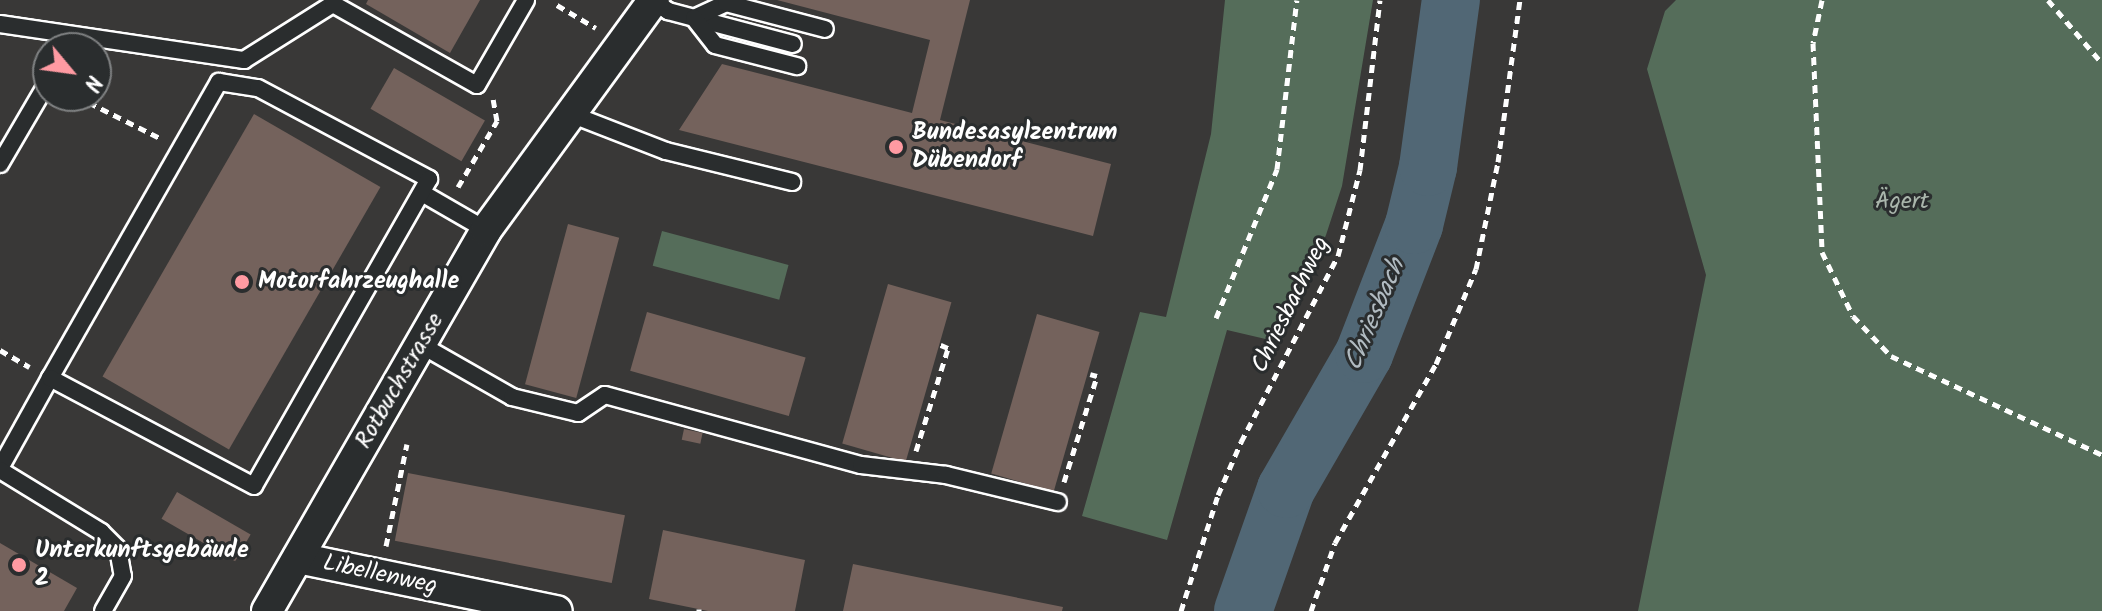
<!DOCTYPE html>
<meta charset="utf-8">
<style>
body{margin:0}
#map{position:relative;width:2102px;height:611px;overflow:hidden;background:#393837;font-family:Kalam,sans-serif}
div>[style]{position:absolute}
.green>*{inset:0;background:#556d5a;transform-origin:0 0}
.river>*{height:58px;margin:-29px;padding:0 29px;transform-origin:29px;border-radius:29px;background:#516775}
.building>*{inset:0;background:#74625c;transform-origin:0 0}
.path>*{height:5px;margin-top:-2.5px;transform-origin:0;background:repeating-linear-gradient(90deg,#fff 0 8px,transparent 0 14px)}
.roads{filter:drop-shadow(2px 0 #fff) drop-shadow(-2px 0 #fff) drop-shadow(0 2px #fff) drop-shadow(0 -2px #fff)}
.lane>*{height:16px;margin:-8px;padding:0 8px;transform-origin:8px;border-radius:8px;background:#2a2d2e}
.street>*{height:30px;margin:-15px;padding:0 15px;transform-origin:15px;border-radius:15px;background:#2a2d2e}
.dots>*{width:22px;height:22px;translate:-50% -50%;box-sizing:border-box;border:4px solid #2a2d2e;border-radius:50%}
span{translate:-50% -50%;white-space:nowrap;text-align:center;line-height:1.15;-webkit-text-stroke:6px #2a2d2e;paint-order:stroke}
.poi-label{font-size:24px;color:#fff;font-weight:700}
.left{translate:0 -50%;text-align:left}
.park-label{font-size:24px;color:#aab6ac}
.street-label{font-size:24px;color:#fff}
.water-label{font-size:26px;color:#b1bbc1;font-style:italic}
.north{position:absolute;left:32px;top:32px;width:80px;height:80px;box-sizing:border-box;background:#2a2d2e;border:2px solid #7f8182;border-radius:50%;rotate:119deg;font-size:22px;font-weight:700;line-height:32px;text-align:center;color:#fff}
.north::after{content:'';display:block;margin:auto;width:28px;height:36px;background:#ff9aa2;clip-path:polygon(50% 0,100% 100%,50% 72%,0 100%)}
</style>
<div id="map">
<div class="green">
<div style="clip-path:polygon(1225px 0,1373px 0,1342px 186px,1326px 235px,1278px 342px,1227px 330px,1167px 540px,1082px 516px,1140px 312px,1166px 317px,1211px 134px)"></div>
<div style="clip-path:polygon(1676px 0,2102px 0,2102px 611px,1638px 611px,1706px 275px,1647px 69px,1665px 11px)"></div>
<div style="left:662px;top:231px;width:131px;height:36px;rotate:15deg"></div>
</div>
<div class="river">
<div style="left:1243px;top:611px;width:129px;rotate:-70.6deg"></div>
<div style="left:1286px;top:489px;width:156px;rotate:-60deg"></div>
<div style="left:1364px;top:354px;width:138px;rotate:-68.8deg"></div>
<div style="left:1414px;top:225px;width:60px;rotate:-76.4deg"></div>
<div style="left:1428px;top:167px;width:169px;rotate:-82.2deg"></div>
</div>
<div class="building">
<div style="clip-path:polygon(368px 0,480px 0,450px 53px,366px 4px)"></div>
<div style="clip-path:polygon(777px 0,970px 0,940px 120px,1111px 164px,1093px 236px,679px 130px,722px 64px,912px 113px,930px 40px)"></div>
<div style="left:394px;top:68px;width:105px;height:47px;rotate:30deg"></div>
<div style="left:254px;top:114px;width:146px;height:303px;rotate:30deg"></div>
<div style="left:568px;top:224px;width:53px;height:166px;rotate:15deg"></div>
<div style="left:888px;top:284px;width:66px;height:166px;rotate:16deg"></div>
<div style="left:647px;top:312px;width:165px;height:61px;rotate:16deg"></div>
<div style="left:1037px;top:314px;width:65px;height:166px;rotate:16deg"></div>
<div style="left:684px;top:429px;width:19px;height:11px;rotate:12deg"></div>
<div style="left:408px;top:473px;width:221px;height:69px;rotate:11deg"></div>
<div style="left:177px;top:492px;width:85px;height:31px;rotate:30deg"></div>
<div style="clip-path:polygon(663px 530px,805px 560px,795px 611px,708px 611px,649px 599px)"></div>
<div style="clip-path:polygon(0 543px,77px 588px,64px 611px,0 611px)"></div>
<div style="clip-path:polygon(853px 564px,1063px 607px,1062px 611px,843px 611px)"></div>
</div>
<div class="path">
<div style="left:1822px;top:0;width:44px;rotate:101.8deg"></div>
<div style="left:1813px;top:43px;width:209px;rotate:87.5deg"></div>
<div style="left:1822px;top:252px;width:71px;rotate:64.2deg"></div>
<div style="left:1853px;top:316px;width:55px;rotate:46.5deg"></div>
<div style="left:1891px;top:356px;width:233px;rotate:25.1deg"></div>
<div style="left:2048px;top:0;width:83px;rotate:49.4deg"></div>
<div style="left:557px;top:5px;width:45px;rotate:30.5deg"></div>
<div style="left:76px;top:96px;width:96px;rotate:26.6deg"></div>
<div style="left:458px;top:187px;width:77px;rotate:-59.4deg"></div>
<div style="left:497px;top:121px;width:22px;rotate:-100deg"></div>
<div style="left:1216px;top:318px;width:161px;rotate:-67.7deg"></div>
<div style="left:1277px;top:169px;width:170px;rotate:-83.3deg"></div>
<div style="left:0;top:350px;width:34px;rotate:30deg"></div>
<div style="left:916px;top:451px;width:108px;rotate:-72.7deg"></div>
<div style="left:948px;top:348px;width:8px;rotate:-157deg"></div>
<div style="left:1064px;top:482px;width:111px;rotate:-72.7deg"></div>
<div style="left:1097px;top:376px;width:7px;rotate:-164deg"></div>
<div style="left:386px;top:546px;width:104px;rotate:-78.4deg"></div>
<div style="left:699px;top:611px;width:2px;rotate:-90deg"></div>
<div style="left:1181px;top:611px;width:122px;rotate:-72.3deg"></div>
<div style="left:1218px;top:495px;width:58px;rotate:-66.5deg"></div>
<div style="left:1241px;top:442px;width:210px;rotate:-62.5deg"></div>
<div style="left:1338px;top:256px;width:89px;rotate:-75.7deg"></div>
<div style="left:1360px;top:170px;width:171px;rotate:-83.3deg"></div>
<div style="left:1311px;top:611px;width:72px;rotate:-70.6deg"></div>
<div style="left:1335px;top:543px;width:206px;rotate:-60.6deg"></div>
<div style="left:1436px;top:364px;width:103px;rotate:-67.2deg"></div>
<div style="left:1476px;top:269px;width:109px;rotate:-78.4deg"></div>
<div style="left:1498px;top:162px;width:163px;rotate:-82.3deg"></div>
</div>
<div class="roads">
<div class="lane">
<div style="left:653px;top:0;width:19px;rotate:36deg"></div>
<div style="left:668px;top:11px;width:129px;rotate:14.8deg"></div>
<div style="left:694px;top:18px;width:35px;rotate:-25deg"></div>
<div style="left:726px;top:3px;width:102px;rotate:14.7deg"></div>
<div style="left:694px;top:18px;width:34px;rotate:52deg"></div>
<div style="left:715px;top:45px;width:85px;rotate:14.4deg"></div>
<div style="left:0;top:24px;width:247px;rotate:8.4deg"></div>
<div style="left:244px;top:60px;width:105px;rotate:-32.2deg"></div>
<div style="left:333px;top:4px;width:165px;rotate:29.4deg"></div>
<div style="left:477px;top:85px;width:98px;rotate:-60deg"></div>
<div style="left:568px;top:113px;width:105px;rotate:21.2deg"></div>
<div style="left:666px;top:151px;width:130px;rotate:13.8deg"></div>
<div style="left:0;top:164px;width:95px;rotate:-59.7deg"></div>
<div style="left:422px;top:193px;width:74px;rotate:30deg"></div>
<div style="left:421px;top:345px;width:105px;rotate:29.7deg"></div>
<div style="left:512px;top:397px;width:68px;rotate:13.6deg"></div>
<div style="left:578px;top:413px;width:32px;rotate:-34deg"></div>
<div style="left:605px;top:395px;width:265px;rotate:15.3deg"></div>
<div style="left:861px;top:465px;width:86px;rotate:6.7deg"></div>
<div style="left:946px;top:475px;width:115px;rotate:13.6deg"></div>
<div style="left:0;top:468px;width:103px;rotate:-60.9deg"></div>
<div style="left:50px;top:378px;width:341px;rotate:-60.3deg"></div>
<div style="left:219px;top:82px;width:39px;rotate:9deg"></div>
<div style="left:258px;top:88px;width:194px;rotate:28deg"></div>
<div style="left:429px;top:179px;width:353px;rotate:119.7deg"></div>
<div style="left:254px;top:486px;width:231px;rotate:-152.1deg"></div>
<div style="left:0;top:470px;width:119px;rotate:31.5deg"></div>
<div style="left:101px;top:532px;width:24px;rotate:45deg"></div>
<div style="left:118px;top:549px;width:27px;rotate:80deg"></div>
<div style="left:123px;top:576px;width:40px;rotate:119.7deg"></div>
</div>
<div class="street">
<div style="left:298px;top:558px;width:264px;rotate:11.6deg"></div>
<div style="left:267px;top:611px;width:439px;rotate:-60.1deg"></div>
<div style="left:486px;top:230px;width:285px;rotate:-53.9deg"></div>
</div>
</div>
<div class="dots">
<div style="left:896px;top:147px;background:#ff9aa2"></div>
<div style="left:242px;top:282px;background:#ff9aa2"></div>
<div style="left:19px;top:565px;background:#ff9aa2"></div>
</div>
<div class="poi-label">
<span class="left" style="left:912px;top:147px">Bundesasylzentrum<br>Dübendorf</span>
<span class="left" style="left:258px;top:282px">Motorfahrzeughalle</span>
<span class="left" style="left:35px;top:565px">Unterkunftsgebäude<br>2</span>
</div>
<div class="park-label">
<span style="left:1902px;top:202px">Ägert</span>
</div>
<div class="street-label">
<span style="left:1291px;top:305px;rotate:-64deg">Chriesbachweg</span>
<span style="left:400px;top:381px;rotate:-60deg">Rotbuchstrasse</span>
<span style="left:380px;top:575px;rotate:12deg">Libellenweg</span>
</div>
<div class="water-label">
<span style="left:1376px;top:315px;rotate:-67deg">Chriesbach</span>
</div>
<div class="north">N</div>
</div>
